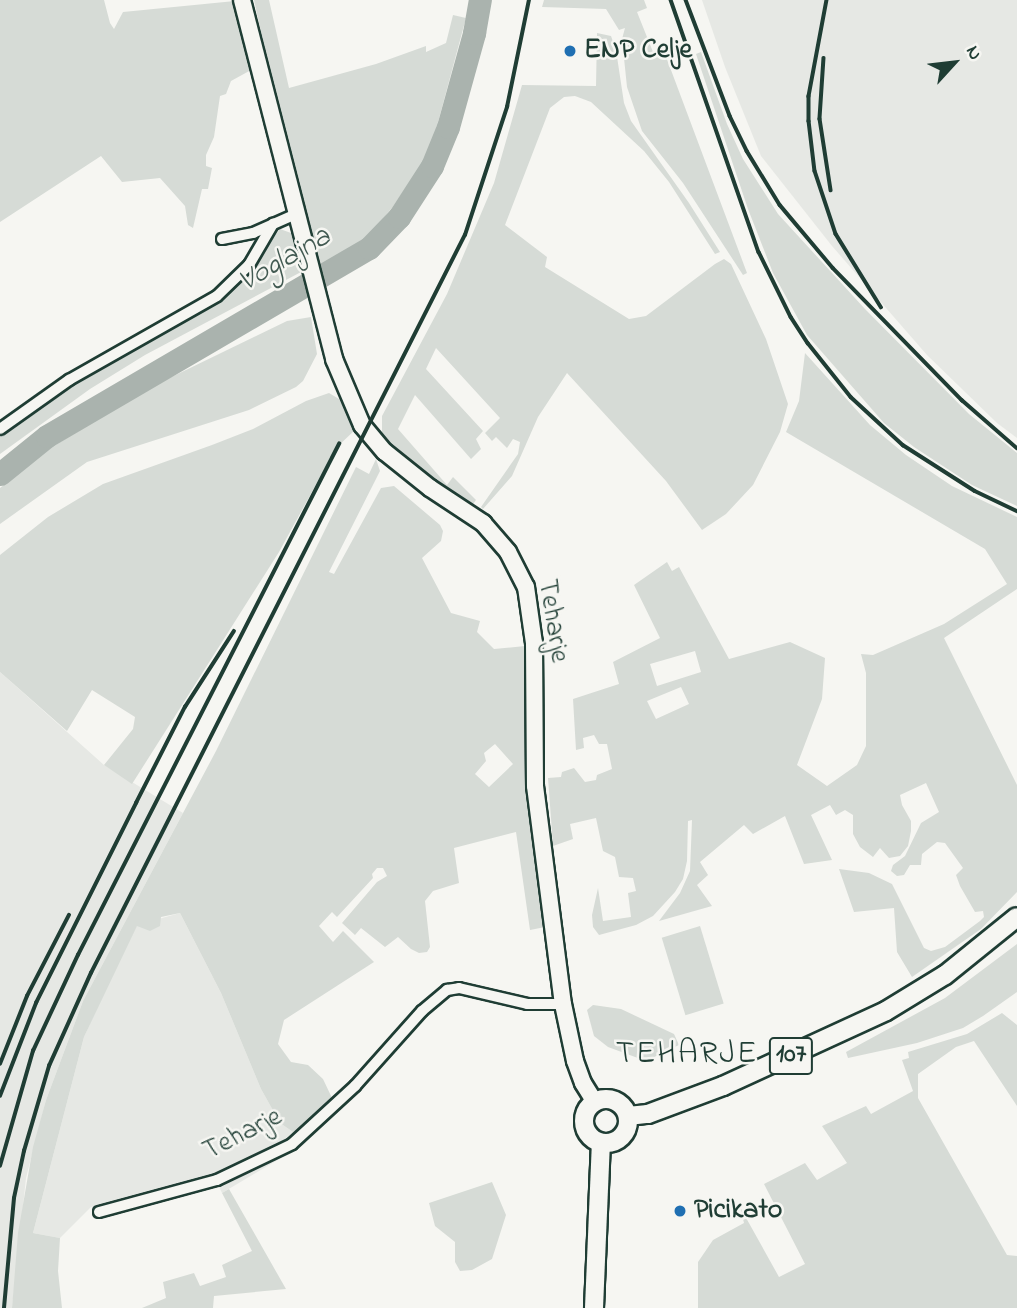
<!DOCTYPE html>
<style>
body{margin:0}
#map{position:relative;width:1017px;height:1308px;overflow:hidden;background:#f6f6f2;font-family:"Indie Flower",sans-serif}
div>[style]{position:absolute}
.built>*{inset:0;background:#e6e8e4}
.green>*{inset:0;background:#d6dbd6;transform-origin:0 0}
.river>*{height:23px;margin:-11.5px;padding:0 11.5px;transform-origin:11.5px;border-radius:11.5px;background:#aab3ae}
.roads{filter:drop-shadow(2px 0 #1f3d34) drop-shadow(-2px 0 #1f3d34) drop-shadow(0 2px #1f3d34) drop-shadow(0 -2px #1f3d34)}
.street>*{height:10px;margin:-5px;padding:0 5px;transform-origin:5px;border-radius:5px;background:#f6f6f2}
.secondary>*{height:16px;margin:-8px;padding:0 8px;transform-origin:8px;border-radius:8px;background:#f6f6f2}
.primary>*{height:18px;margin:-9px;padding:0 9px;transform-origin:9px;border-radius:9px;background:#f6f6f2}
.primary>.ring{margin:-9px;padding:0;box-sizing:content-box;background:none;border:18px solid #f6f6f2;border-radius:50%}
.rail>*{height:3.5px;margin:-1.75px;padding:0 1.75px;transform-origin:1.75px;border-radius:1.75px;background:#1f3d34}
.dots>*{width:19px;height:19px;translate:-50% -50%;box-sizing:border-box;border:4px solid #f6f6f2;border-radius:50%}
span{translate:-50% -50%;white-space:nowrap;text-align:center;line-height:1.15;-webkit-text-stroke:5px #f6f6f2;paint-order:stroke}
.shield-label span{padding:2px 5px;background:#f6f6f2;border:2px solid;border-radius:5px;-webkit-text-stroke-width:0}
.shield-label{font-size:26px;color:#1f3d34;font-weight:700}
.poi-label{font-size:28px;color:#1f3d34;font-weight:700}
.left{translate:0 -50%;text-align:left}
.street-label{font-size:28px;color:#1f3d34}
.water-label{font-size:30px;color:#425a52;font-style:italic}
.quarter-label{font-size:32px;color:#1f3d34;letter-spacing:2px}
.north{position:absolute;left:919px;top:28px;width:70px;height:70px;-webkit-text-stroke:5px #f6f6f2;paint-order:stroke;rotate:63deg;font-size:19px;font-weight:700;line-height:28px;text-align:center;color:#1f3d34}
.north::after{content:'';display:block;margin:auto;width:24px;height:32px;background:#1f3d34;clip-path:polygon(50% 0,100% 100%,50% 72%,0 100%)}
</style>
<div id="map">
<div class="built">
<div style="clip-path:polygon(702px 0,1017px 0,1017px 438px,997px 423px,927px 355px,832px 246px,761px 156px,725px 67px)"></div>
<div style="clip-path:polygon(0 672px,104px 765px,183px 813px,83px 1001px,46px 1100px,26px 1178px,12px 1308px,0 1308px)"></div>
<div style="clip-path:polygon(180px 913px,221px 993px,261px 1089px,280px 1123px,293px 1132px,301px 1146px,222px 1193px,213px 1175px,189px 1185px,91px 1207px,60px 1238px,33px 1233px,84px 1037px,108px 984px,137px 925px)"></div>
</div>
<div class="green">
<div style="clip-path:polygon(0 0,104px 0,110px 23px,114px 29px,123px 12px,235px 1px,251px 70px,231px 81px,226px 94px,220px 96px,214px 137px,206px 155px,206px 166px,212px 168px,208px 189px,202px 189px,193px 228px,188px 225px,185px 206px,160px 178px,122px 182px,101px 156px,0 222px)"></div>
<div style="clip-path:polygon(254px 0,269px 0,289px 88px,376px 64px,426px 46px,426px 52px,446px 43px,453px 15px,466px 18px,430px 152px,392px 208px,366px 238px,343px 254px,319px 266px,306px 226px,296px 185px,300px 183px,296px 169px,291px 168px)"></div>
<div style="clip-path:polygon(544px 0,644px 0,647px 8px,637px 12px,655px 57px,665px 54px,747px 273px,743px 275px,683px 183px,642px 131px,627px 87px,622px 39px,625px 28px,619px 30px,606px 9px,542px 7px)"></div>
<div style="clip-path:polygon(597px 33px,611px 36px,616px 50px,624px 103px,631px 121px,689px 203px,720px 252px,715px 254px,669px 182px,644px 151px,591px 102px,575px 96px,564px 97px,550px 108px,505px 225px,547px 257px,545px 267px,629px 319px,646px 316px,715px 264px,724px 259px,731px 264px,766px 339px,788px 404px,780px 432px,753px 485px,726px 514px,702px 530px,666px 481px,567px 373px,538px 417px,512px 476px,483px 509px,481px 507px,518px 454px,520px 442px,513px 439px,507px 448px,496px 437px,492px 441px,485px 433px,500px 418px,436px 348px,426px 369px,483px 431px,476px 439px,481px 449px,471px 459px,415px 395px,398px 429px,447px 485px,453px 477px,476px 500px,471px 507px,464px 507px,395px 452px,382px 436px,382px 416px,447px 294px,494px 183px,522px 85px,596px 86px)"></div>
<div style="clip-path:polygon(701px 52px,727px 124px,743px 159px,778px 214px,865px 309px,969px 414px,1017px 453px,1017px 506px,972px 485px,914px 447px,884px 423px,807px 335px,773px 273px,748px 209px,696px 54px)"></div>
<div style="clip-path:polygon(280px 229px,291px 233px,301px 272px,145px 355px,90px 389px,0 454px,0 436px,28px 413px,251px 267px)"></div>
<div style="clip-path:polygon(311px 317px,317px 354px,303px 381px,296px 387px,249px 410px,87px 462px,0 524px,0 488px,52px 447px,155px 385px,287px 321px)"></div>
<div style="clip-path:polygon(evenodd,805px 353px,870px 425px,906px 455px,952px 486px,1017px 517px,1017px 589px,944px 638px,1017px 785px,1017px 892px,981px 929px,912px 977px,897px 952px,894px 908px,854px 912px,839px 869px,869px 873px,892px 884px,924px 948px,931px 951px,945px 947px,980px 921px,984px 917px,983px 911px,975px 912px,960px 886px,956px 875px,963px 868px,945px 843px,937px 842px,922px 854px,921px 865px,910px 865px,904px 875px,897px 876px,891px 871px,893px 865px,905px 856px,921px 823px,939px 812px,926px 783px,900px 795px,902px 805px,911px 821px,911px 831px,908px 846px,900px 856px,889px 858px,880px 848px,873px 857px,860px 847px,853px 834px,853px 815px,845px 810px,836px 815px,830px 805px,811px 815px,832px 860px,804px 864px,785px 816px,753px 834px,744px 825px,700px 862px,708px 875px,697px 885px,712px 906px,659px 921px,680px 893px,690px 871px,692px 820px,688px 821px,687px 861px,683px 879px,675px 892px,653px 916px,636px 925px,599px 935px,593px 927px,592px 915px,598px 888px,603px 921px,631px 917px,628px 893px,636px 891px,633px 878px,619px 877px,615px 857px,603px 851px,596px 818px,570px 824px,573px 839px,553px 846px,548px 778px,561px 777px,562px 772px,574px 768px,585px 782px,596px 780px,597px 775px,612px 769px,607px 744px,599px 744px,594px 735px,583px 738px,584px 748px,576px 750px,573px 699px,619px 684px,613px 662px,660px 638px,634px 585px,667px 562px,672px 571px,679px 567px,729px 659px,790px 642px,825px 658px,822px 699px,797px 765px,827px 786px,857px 765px,866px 746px,866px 673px,861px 654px,873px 655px,944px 624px,1007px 584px,985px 549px,786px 432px,799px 401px,805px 353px,695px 651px,701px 672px,657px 686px,650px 664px,695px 651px,805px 353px,681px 687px,689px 704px,656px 719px,647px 701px,681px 687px)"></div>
<div style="clip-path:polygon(329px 393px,339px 399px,356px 429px,336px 448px,279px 552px,132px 784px,104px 765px,133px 729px,135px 717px,92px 690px,67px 731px,0 672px,0 555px,48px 517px,103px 484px,212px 445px,253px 429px,306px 401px)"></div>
<div style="clip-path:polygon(evenodd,376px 459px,380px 471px,329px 572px,334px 574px,381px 488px,394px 486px,440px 525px,443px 531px,441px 541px,422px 558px,451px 613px,480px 621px,477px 632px,494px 649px,525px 646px,530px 811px,545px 927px,530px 930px,516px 832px,454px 848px,459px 883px,433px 891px,425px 901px,430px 947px,427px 952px,419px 953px,411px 949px,398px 937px,385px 947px,361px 928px,355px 935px,342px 923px,377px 882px,387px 876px,383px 868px,377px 868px,372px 874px,373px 878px,337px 917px,332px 912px,319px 926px,333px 942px,343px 931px,374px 962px,284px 1020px,278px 1044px,291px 1062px,308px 1065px,323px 1079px,332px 1098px,306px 1127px,293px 1132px,280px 1123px,261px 1089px,221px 993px,180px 913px,161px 917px,160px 926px,150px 931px,137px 926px,84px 1037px,33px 1233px,60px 1238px,58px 1271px,62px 1308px,12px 1308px,18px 1233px,33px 1147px,46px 1100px,83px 1001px,216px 751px,356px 467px,369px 474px,376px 459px,495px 744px,513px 764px,489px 787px,475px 774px,486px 761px,484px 753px,495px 744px)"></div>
<div style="left:700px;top:926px;width:81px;height:40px;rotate:73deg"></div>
<div style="clip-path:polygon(1017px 944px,1017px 992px,983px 1016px,963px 1028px,917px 1043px,848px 1058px,846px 1052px,945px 998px)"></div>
<div style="clip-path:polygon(593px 1005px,621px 1009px,674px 1034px,679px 1045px,646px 1061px,608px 1047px,594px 1036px,587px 1010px)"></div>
<div style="clip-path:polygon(1002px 1013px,1017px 1025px,1017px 1106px,974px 1041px,956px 1047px,918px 1074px,918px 1098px,1007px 1255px,1017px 1256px,1017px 1308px,698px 1308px,698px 1262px,713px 1240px,744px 1223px,740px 1207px,779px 1277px,805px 1264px,764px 1184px,805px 1163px,817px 1180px,847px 1163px,822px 1126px,866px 1106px,871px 1114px,913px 1091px,902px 1060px,909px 1058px,908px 1052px,967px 1034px)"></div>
<div style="clip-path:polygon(492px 1182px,506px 1215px,492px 1259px,472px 1270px,460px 1271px,455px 1262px,455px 1242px,435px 1226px,429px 1203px)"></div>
<div style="clip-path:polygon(229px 1189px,286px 1289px,214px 1296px,213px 1308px,142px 1308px,166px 1298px,163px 1282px,194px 1273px,200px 1286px,226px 1277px,222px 1265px,252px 1251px,222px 1193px)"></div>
</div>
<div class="river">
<div style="left:0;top:474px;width:60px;rotate:-39deg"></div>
<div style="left:47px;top:436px;width:373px;rotate:-30.3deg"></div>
<div style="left:369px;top:248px;width:43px;rotate:-45.9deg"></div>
<div style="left:399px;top:217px;width:61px;rotate:-57.1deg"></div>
<div style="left:432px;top:166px;width:42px;rotate:-67.7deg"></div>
<div style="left:448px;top:127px;width:98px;rotate:-74.5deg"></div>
<div style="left:474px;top:33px;width:34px;rotate:-80deg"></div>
</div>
<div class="roads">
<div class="street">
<div style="left:222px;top:239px;width:32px;rotate:-11deg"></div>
<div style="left:253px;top:233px;width:47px;rotate:-23.8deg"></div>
<div style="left:0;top:429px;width:85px;rotate:-35.4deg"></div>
<div style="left:69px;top:380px;width:170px;rotate:-29.6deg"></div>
<div style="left:217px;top:296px;width:45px;rotate:-44.1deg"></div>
<div style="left:249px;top:265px;width:48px;rotate:-59.7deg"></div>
<div style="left:99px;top:1212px;width:122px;rotate:-15.2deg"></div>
<div style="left:217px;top:1180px;width:83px;rotate:-25.6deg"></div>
<div style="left:292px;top:1144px;width:86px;rotate:-42.6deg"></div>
<div style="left:355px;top:1086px;width:101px;rotate:-48.2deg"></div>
<div style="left:422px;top:1011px;width:33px;rotate:-40deg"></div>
<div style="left:447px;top:990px;width:12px;rotate:-9deg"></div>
<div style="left:459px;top:988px;width:70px;rotate:13.2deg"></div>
<div style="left:527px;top:1004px;width:36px"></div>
</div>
<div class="secondary">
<div style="left:242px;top:0;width:371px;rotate:75.6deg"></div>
<div style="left:334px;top:359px;width:72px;rotate:67deg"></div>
<div style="left:362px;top:425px;width:35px;rotate:50deg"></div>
<div style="left:385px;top:452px;width:58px;rotate:38.7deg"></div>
<div style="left:430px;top:488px;width:64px;rotate:33.4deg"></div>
<div style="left:483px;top:523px;width:38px;rotate:49deg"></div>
<div style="left:508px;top:552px;width:39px;rotate:63deg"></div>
<div style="left:526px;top:587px;width:57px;rotate:81.9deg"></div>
<div style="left:534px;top:643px;width:143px;rotate:89.6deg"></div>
<div style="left:535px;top:786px;width:220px;rotate:82.7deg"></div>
<div style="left:563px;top:1004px;width:58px;rotate:78.1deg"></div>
<div style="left:575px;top:1061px;width:23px;rotate:70deg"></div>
<div style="left:583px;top:1083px;width:22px;rotate:58deg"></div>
</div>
<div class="primary">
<div class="ring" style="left:584px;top:1099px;width:26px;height:26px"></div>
<div style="left:628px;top:1116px;width:20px;rotate:-6deg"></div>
<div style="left:648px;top:1114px;width:80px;rotate:-20.5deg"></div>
<div style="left:723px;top:1086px;width:179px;rotate:-24.7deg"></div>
<div style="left:886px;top:1011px;width:69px;rotate:-31.4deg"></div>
<div style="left:945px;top:975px;width:92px;rotate:-38.9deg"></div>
<div style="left:594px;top:1308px;width:165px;rotate:-87.6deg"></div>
</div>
</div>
<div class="rail">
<div style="left:671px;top:0;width:267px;rotate:70.8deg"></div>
<div style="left:759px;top:252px;width:72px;rotate:63.8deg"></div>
<div style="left:791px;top:317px;width:31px;rotate:57deg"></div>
<div style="left:808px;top:343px;width:69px;rotate:51.5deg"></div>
<div style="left:851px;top:397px;width:71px;rotate:42.7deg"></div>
<div style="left:903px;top:445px;width:85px;rotate:32.6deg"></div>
<div style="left:975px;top:491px;width:47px;rotate:25.5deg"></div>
<div style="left:686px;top:0;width:124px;rotate:69.2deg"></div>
<div style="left:730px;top:116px;width:39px;rotate:64deg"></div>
<div style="left:747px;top:151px;width:63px;rotate:58.6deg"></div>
<div style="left:780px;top:205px;width:82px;rotate:49.9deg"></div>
<div style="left:833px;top:268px;width:185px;rotate:45.7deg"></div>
<div style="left:962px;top:400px;width:73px;rotate:41.1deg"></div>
<div style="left:827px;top:0;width:98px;rotate:100.6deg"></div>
<div style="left:809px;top:96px;width:25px;rotate:90deg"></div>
<div style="left:809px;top:121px;width:50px;rotate:83.2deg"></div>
<div style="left:815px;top:171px;width:66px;rotate:71.6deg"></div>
<div style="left:836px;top:234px;width:86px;rotate:58.3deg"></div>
<div style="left:824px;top:58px;width:61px;rotate:93.8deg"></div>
<div style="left:820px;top:119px;width:72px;rotate:81.2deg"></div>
<div style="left:0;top:1064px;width:73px;rotate:-68.3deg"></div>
<div style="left:27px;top:996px;width:91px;rotate:-62.6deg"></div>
<div style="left:0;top:1096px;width:100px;rotate:-68.8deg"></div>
<div style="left:36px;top:1003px;width:224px;rotate:-63.4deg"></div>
<div style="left:136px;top:803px;width:108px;rotate:-63deg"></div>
<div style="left:185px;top:707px;width:90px;rotate:-57.2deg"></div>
<div style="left:0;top:1166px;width:120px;rotate:-74deg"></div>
<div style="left:33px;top:1051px;width:106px;rotate:-64.9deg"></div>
<div style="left:78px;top:955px;width:574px;rotate:-62.94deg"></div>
<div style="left:4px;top:1308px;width:110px;rotate:-84.8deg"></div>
<div style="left:14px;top:1198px;width:48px;rotate:-78deg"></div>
<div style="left:24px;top:1151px;width:89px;rotate:-73.6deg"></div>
<div style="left:49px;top:1066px;width:102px;rotate:-65.7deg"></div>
<div style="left:91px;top:973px;width:827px;rotate:-63.13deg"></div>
<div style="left:465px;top:235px;width:135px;rotate:-71.8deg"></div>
<div style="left:507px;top:107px;width:109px;rotate:-78.4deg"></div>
</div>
<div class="dots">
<div style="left:570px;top:51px;background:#1f6fb2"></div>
<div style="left:680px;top:1211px;background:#1f6fb2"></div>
</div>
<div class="shield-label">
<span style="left:791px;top:1056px">107</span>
</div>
<div class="poi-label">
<span class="left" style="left:584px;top:51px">ENP Celje</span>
<span class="left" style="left:694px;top:1211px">Picikato</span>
</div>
<div class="street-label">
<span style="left:552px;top:621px;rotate:81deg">Teharje</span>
<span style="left:243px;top:1135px;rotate:-27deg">Teharje</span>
</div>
<div class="water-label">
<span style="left:285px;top:260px;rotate:-30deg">Voglajna</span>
</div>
<div class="quarter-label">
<span style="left:687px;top:1055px">TEHARJE</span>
</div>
<div class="north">N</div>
</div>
